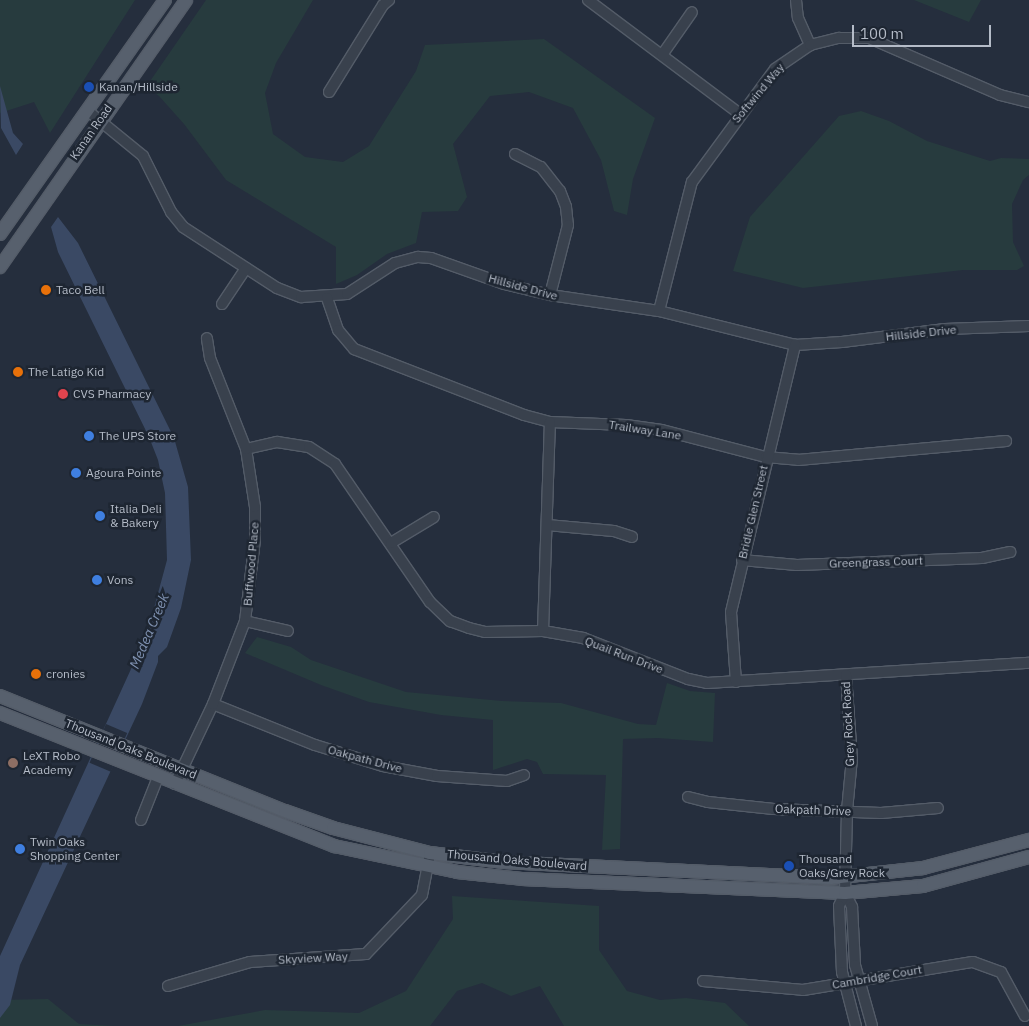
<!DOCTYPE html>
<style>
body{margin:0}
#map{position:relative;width:1029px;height:1026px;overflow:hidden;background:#252e3d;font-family:"IBM Plex Sans",sans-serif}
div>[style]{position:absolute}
.green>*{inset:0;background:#273b3e}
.water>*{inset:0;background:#3a4964}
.pier>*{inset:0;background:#252e3d;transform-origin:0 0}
.roads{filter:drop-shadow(1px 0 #545c68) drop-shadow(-1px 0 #545c68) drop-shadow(0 1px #545c68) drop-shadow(0 -1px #545c68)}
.minor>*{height:10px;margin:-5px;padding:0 5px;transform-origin:5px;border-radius:5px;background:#39414d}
.major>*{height:12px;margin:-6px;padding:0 6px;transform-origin:6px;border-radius:6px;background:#57606d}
.dots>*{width:14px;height:14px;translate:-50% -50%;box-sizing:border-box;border:2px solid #1e2632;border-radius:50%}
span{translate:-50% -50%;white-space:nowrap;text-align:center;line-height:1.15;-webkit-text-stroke:5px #1e2632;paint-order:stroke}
.poi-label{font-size:12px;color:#b5bcc8}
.left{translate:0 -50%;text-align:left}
.street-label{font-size:12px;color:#b5bcc8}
.water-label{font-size:14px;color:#7e90af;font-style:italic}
.scale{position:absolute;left:852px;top:25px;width:139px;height:22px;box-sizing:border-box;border:2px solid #b5bcc8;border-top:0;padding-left:6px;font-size:15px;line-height:18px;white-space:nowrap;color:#b5bcc8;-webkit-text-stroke:4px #1e2632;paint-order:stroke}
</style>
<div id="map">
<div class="green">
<div style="clip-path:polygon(0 0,135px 0,50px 133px,34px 102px,0 113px)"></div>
<div style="clip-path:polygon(206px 0,313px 0,276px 63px,265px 93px,273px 134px,305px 157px,343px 162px,369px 146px,416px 71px,425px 45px,544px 39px,655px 118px,633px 179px,627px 215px,614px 211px,601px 160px,573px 108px,529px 92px,490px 96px,453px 144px,467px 197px,458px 211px,422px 212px,416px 243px,387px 254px,357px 275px,336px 284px,336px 247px,226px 180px,184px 124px,159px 96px,146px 87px)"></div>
<div style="clip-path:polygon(914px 0,981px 0,969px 22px)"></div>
<div style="clip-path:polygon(861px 111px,889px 121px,927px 141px,990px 161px,1001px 158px,1029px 159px,1029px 175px,1023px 180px,1012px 204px,1013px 242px,1024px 266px,1017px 270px,963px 270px,803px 288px,733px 271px,750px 217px,839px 116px)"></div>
<div style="clip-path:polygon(257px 637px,291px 647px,311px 660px,406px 692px,502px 701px,561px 703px,638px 724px,656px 725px,667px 683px,690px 691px,715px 693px,713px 742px,658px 738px,623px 739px,620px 849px,602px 850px,606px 775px,543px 774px,537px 762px,527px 759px,493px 770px,493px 720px,441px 715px,369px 702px,321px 685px,245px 653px)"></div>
<div style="clip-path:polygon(452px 896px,599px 906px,599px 950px,627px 991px,660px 1000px,686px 998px,725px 1003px,749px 1026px,564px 1026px,540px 986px,511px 996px,482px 983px,457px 991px,430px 1026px,178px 1026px,265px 1010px,359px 1013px,406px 991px,453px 919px)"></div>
<div style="clip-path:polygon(48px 999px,79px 1024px,115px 1026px,0 1026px,0 1000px)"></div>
</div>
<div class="water">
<div style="clip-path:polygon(0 86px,13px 133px,23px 144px,16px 155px,1px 128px)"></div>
<div style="clip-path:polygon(58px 217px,78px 243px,174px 438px,188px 487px,191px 560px,181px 608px,167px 647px,158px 656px,158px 662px,142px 704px,20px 965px,10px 1005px,0 1018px,0 956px,147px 634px,167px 560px,165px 493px,158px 460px,149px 437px,58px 252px,51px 227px)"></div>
</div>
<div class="pier">
<div style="left:106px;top:724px;width:23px;height:42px;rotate:23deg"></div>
</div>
<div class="roads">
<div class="minor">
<div style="left:588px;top:0;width:190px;rotate:36.9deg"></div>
<div style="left:796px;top:0;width:18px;rotate:84deg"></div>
<div style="left:798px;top:18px;width:30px;rotate:66deg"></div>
<div style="left:662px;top:55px;width:52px;rotate:-55.1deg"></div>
<div style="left:329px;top:92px;width:102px;rotate:-58.2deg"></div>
<div style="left:383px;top:5px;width:8px;rotate:-40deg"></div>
<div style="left:88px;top:111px;width:71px;rotate:39.3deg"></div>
<div style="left:143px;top:156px;width:63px;rotate:63.4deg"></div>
<div style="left:171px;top:212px;width:19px;rotate:51deg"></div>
<div style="left:183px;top:227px;width:112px;rotate:33deg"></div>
<div style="left:277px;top:288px;width:26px;rotate:21deg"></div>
<div style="left:301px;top:297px;width:46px;rotate:-3.7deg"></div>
<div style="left:347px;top:294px;width:57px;rotate:-32.9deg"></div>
<div style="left:395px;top:263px;width:24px;rotate:-15deg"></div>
<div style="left:418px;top:257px;width:13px;rotate:4deg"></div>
<div style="left:431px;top:258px;width:77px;rotate:19.6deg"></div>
<div style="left:504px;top:284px;width:47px;rotate:13.4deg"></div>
<div style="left:550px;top:295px;width:110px;rotate:8.4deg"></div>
<div style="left:659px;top:311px;width:140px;rotate:14deg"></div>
<div style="left:795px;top:345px;width:47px;rotate:-3.7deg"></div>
<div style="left:842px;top:342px;width:104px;rotate:-7.2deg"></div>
<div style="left:945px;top:329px;width:84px;rotate:-2deg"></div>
<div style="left:515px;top:154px;width:29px;rotate:27deg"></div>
<div style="left:541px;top:167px;width:31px;rotate:52deg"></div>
<div style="left:560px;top:191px;width:17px;rotate:69deg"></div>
<div style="left:566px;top:207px;width:18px;rotate:84deg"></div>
<div style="left:568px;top:225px;width:72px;rotate:104.4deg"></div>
<div style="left:327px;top:298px;width:34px;rotate:71deg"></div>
<div style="left:338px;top:330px;width:25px;rotate:50deg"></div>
<div style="left:354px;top:349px;width:182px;rotate:21.2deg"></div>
<div style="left:524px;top:415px;width:27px;rotate:15deg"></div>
<div style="left:550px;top:422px;width:76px;rotate:2.3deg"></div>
<div style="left:626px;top:425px;width:36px;rotate:8deg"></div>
<div style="left:662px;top:430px;width:107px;rotate:14.6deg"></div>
<div style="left:766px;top:457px;width:32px;rotate:5deg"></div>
<div style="left:798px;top:460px;width:209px;rotate:-5.2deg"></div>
<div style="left:222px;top:304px;width:43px;rotate:-56.3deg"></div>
<div style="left:659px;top:311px;width:133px;rotate:-75.7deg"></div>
<div style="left:692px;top:182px;width:140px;rotate:-53.7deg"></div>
<div style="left:775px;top:69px;width:42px;rotate:-34.4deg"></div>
<div style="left:810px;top:45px;width:30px;rotate:-14deg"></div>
<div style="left:839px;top:38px;width:30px"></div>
<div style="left:869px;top:38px;width:143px;rotate:23.5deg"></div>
<div style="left:1000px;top:95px;width:30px;rotate:14deg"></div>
<div style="left:246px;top:449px;width:32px;rotate:-13deg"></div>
<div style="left:277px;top:442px;width:32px;rotate:9deg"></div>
<div style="left:309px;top:447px;width:31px;rotate:33deg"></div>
<div style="left:335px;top:464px;width:168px;rotate:55.5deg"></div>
<div style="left:430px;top:602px;width:28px;rotate:44deg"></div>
<div style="left:450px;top:621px;width:20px;rotate:20deg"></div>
<div style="left:469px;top:628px;width:16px;rotate:14deg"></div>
<div style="left:485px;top:632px;width:58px;rotate:-1deg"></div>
<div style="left:543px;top:631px;width:41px;rotate:9.9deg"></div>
<div style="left:583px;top:638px;width:113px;rotate:21.3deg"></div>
<div style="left:688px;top:679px;width:19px;rotate:12deg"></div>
<div style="left:707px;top:683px;width:323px;rotate:-3.6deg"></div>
<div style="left:547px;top:525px;width:67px;rotate:5.1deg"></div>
<div style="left:614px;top:531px;width:19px;rotate:18deg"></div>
<div style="left:391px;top:543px;width:50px;rotate:-31.2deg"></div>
<div style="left:742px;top:560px;width:55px;rotate:5.2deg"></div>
<div style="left:797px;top:565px;width:185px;rotate:-2.2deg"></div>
<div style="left:982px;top:558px;width:29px;rotate:-12deg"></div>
<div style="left:245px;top:621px;width:44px;rotate:13.1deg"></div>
<div style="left:543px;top:631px;width:209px;rotate:-88.1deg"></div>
<div style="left:846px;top:675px;width:83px;rotate:85.9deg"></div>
<div style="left:852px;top:758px;width:53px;rotate:95.4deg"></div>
<div style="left:847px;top:811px;width:82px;rotate:91.4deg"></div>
<div style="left:845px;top:893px;width:16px;rotate:63deg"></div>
<div style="left:852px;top:907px;width:58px;rotate:87deg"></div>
<div style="left:855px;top:965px;width:63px;rotate:74.4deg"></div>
<div style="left:736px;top:682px;width:70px;rotate:-94.1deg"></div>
<div style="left:731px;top:612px;width:275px;rotate:-76.5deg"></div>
<div style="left:213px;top:704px;width:110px;rotate:21.9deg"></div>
<div style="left:315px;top:745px;width:71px;rotate:17.2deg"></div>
<div style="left:383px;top:766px;width:55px;rotate:10.5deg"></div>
<div style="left:437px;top:776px;width:70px;rotate:4.1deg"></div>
<div style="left:507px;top:781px;width:18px;rotate:-19deg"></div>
<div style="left:175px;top:784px;width:89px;rotate:-64.6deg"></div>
<div style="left:213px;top:704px;width:89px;rotate:-68.9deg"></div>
<div style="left:245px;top:621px;width:83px;rotate:-83deg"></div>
<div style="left:255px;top:539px;width:32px;rotate:-90deg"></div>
<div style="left:255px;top:507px;width:59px;rotate:-98.8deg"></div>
<div style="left:246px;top:449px;width:98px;rotate:-111.6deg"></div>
<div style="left:210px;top:358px;width:20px;rotate:-99deg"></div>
<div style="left:688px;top:797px;width:21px;rotate:14deg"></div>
<div style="left:708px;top:802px;width:66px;rotate:6.1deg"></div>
<div style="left:774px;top:809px;width:107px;rotate:2.1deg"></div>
<div style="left:881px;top:813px;width:57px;rotate:-5deg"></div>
<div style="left:141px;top:820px;width:46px;rotate:-68.4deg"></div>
<div style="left:845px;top:893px;width:14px;rotate:115deg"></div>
<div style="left:839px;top:906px;width:66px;rotate:87.4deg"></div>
<div style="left:842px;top:972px;width:56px;rotate:75.5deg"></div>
<div style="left:703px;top:981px;width:100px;rotate:5.1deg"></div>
<div style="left:803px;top:990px;width:172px;rotate:-9.4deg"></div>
<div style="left:973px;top:962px;width:30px;rotate:20deg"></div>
<div style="left:1001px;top:972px;width:50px;rotate:61.4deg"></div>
<div style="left:168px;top:986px;width:85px;rotate:-16.3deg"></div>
<div style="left:250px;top:962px;width:116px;rotate:-3.9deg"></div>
<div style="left:366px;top:954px;width:81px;rotate:-46.5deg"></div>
<div style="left:422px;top:895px;width:37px;rotate:-79deg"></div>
</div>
<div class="major">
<div style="left:0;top:234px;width:286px;rotate:-54.8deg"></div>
<div style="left:0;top:267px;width:325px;rotate:-55.1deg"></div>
<div style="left:0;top:696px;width:307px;rotate:22deg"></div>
<div style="left:285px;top:811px;width:51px;rotate:19.5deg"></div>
<div style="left:333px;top:828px;width:100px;rotate:14.5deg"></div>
<div style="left:430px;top:853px;width:74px;rotate:7deg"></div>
<div style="left:503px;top:862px;width:328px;rotate:2.8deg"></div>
<div style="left:831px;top:878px;width:93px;rotate:-6.2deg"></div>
<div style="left:923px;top:868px;width:110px;rotate:-14.8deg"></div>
<div style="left:0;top:713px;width:360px;rotate:21.7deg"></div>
<div style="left:334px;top:846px;width:126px;rotate:11.9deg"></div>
<div style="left:457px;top:872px;width:65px;rotate:6.1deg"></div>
<div style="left:522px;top:879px;width:323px;rotate:2.5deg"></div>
<div style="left:845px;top:893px;width:78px;rotate:-5.1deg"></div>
<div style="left:923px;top:886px;width:110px;rotate:-15.3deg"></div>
</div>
</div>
<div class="dots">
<div style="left:89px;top:87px;background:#1a4fb4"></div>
<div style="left:46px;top:290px;background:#e8710a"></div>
<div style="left:18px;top:372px;background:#e8710a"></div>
<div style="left:63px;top:394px;background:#e0444e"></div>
<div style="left:89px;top:436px;background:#3f7fe0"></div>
<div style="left:76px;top:473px;background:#3f7fe0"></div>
<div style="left:100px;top:516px;background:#3f7fe0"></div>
<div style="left:97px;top:580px;background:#3f7fe0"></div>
<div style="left:36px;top:674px;background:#e8710a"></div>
<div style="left:13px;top:763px;background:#8d6e63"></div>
<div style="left:20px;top:849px;background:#3f7fe0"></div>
<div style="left:789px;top:866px;background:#1a4fb4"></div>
</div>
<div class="poi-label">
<span class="left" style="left:99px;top:87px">Kanan/Hillside</span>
<span class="left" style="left:56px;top:290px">Taco Bell</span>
<span class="left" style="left:28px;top:372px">The Latigo Kid</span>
<span class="left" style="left:73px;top:394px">CVS Pharmacy</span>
<span class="left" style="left:99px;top:436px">The UPS Store</span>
<span class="left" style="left:86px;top:473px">Agoura Pointe</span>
<span class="left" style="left:110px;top:516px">Italia Deli<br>&amp; Bakery</span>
<span class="left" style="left:107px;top:580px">Vons</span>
<span class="left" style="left:46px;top:674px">cronies</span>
<span class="left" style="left:23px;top:763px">LeXT Robo<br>Academy</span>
<span class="left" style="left:30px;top:849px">Twin Oaks<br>Shopping Center</span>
<span class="left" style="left:799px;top:866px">Thousand<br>Oaks/Grey Rock</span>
</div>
<div class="street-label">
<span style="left:758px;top:93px;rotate:-50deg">Softwind Way</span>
<span style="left:91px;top:132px;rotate:-55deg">Kanan Road</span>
<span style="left:523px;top:287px;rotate:15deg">Hillside Drive</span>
<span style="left:921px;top:333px;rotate:-6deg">Hillside Drive</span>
<span style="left:645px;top:430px;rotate:9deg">Trailway Lane</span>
<span style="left:753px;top:512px;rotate:-77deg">Bridle Glen Street</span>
<span style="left:876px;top:562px;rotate:-2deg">Greengrass Court</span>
<span style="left:251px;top:564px;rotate:-85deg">Buffwood Place</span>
<span style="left:624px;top:655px;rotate:21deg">Quail Run Drive</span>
<span style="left:848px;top:724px;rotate:-93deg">Grey Rock Road</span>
<span style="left:131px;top:749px;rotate:22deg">Thousand Oaks Boulevard</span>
<span style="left:365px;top:759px;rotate:15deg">Oakpath Drive</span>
<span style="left:813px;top:810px;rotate:2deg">Oakpath Drive</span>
<span style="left:517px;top:860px;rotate:5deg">Thousand Oaks Boulevard</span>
<span style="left:313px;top:958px;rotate:-3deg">Skyview Way</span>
<span style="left:877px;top:977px;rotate:-10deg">Cambridge Court</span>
</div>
<div class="water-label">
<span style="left:149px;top:631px;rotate:-67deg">Medea Creek</span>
</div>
<div class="scale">100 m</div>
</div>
